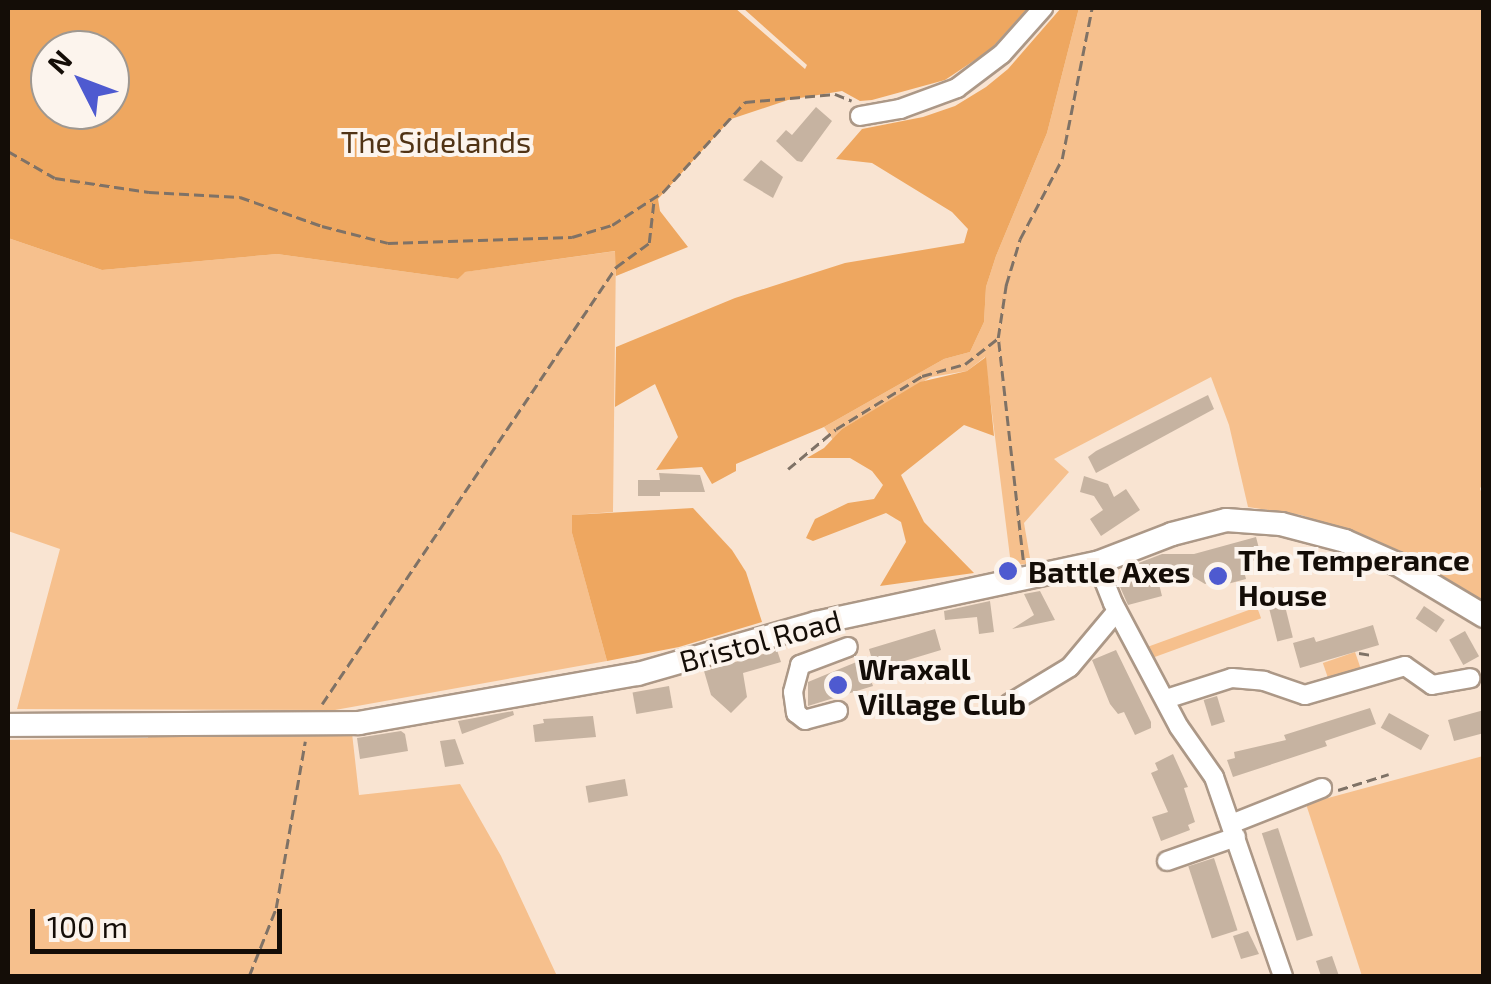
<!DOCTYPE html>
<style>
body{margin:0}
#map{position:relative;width:1491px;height:984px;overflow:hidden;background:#f9e4d2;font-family:"Exo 2",sans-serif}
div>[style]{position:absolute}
.green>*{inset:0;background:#f6c08d;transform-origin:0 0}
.forest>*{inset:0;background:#eea760}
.building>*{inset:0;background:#c6b3a1;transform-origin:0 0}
.path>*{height:2.5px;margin-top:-1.25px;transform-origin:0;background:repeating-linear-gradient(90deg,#7f7266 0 10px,transparent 0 15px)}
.roads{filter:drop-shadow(2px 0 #ac9887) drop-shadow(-2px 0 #ac9887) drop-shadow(0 2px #ac9887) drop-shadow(0 -2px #ac9887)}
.minor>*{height:18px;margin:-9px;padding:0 9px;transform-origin:9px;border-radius:9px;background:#fff}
.major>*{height:22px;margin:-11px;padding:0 11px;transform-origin:11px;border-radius:11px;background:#fff}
.dots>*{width:28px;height:28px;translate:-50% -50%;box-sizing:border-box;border:5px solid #fcf4ed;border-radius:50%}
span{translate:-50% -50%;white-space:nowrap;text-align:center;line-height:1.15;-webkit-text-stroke:8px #fcf4ed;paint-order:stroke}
.park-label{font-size:30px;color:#503315}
.poi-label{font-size:30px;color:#140d07;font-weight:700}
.left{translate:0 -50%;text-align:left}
.street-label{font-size:30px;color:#140d07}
.frame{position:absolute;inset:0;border:10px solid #140d07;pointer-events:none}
.north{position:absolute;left:30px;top:30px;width:100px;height:100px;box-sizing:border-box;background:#fcf4ed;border:2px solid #9f9891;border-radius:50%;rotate:312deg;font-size:28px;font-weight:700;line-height:40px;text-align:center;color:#140d07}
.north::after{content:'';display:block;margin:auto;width:35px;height:45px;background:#4e5ad0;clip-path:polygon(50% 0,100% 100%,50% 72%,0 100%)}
.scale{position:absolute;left:30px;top:909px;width:252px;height:45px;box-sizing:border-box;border:5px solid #140d07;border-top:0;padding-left:12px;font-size:30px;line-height:35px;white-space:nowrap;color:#140d07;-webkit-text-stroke:8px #fcf4ed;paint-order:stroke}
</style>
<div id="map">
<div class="green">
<div style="clip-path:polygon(1079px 8px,1483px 8px,1484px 479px,1480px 489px,1484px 497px,1483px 604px,1366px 538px,1301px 515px,1248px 507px,1229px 425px,1211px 377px,1054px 459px,1069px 472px,1024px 523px,1031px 564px,1011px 565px,985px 357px,967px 371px,931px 377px,842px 429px,833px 440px,824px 427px,944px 359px,970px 352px,984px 322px,986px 287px,996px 256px,1047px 133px)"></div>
<div style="clip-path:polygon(8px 238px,102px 270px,277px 254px,458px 279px,464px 272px,616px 251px,613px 512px,573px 515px,572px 533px,607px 661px,335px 710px,17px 709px,60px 549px,8px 531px)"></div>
<div style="left:1257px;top:607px;width:12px;height:119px;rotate:70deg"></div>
<div style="left:1355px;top:652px;width:18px;height:34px;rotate:71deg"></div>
<div style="clip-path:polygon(149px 732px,352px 733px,359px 795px,460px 784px,501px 856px,557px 976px,8px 976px,8px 740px,148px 738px)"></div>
<div style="clip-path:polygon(1483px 756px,1483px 976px,1362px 976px,1306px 804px)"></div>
</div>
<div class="forest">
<div style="clip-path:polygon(evenodd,8px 8px,735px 8px,805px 69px,807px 65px,743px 8px,1028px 8px,990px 50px,945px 80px,872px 100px,860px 101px,842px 91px,788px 100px,731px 119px,658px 199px,660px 211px,688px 247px,616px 276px,615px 251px,465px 272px,458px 279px,277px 254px,102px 270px,8px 238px,8px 8px,50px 50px,110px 50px,110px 110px,50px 110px,50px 50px)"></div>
<div style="clip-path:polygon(1061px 8px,1079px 8px,1047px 133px,996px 256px,986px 287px,984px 322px,970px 352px,944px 359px,824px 427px,736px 464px,736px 471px,712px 484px,702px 467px,656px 470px,678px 437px,655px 384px,615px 407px,616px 347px,735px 298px,845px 263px,964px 243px,968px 229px,952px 212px,872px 163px,836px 159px,862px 129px,923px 117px,955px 106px,986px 87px,1008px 69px)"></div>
<div style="clip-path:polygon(986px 357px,994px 436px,964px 425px,901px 475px,924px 522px,974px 573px,880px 586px,906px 542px,901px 522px,886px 513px,813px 541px,806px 538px,815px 519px,848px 503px,874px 499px,883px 485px,872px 471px,850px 458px,807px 458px,824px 448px,842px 429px,920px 382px,967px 371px)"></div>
<div style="clip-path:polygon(693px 508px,732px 550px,746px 572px,762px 622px,679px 647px,607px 661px,572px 533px,572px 515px)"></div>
</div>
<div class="building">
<div style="clip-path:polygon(816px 107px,832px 121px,802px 162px,797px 161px,776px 141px,786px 130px,792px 135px)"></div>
<div style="clip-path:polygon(761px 160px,783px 177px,773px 198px,743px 180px)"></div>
<div style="clip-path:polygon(1208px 395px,1214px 409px,1096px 473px,1088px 457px,1096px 451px)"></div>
<div style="clip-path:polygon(659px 473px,700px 475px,705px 492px,660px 492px,660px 487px,660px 496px,638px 496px,638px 480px,660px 480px)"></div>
<div style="clip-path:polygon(1084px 476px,1108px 484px,1114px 497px,1126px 489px,1140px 510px,1101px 536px,1090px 519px,1103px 510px,1094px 496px,1080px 492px)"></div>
<div style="clip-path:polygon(1256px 537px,1261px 556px,1243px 567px,1246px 579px,1220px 586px,1218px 580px,1205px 584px,1190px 575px,1159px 584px,1162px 596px,1128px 605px,1117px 580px,1137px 573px,1136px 564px,1162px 554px,1194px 554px)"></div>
<div style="left:1281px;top:590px;width:49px;height:16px;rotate:76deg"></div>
<div style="clip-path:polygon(1040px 591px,1055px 620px,1012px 629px,1034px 615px,1024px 594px)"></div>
<div style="clip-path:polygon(990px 601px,994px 632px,979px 634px,977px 617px,945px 620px,944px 611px)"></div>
<div style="left:1424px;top:606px;width:25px;height:15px;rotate:34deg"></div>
<div style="clip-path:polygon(1373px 625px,1379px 645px,1300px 668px,1293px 643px,1314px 637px,1316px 642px)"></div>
<div style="clip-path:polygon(935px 629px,941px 650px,868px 672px,873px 686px,808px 706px,808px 682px,871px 656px,869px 649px)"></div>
<div style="left:1465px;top:631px;width:29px;height:18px;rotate:61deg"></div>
<div style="clip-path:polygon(777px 650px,781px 662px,743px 673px,747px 697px,731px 713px,711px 695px,704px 671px)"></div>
<div style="clip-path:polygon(1116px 650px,1151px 722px,1151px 728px,1135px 735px,1124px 712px,1118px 714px,1110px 704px,1092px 660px)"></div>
<div style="left:669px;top:686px;width:22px;height:37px;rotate:80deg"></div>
<div style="left:1217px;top:696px;width:27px;height:14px;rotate:73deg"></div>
<div style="clip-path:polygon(1370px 708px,1376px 724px,1325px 741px,1327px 746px,1233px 777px,1227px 760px,1235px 758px,1234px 752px,1286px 740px,1284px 735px)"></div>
<div style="clip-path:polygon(1484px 710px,1484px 733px,1454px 741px,1448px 720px)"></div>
<div style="clip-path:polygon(513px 711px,514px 715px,462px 734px,458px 721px)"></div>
<div style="left:1389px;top:713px;width:46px;height:17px;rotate:29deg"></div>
<div style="clip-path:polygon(593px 716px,596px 737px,535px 742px,533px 725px,544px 723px,543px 719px)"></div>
<div style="clip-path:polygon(401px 731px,405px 734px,408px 751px,360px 759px,357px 738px)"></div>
<div style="clip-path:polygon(455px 739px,464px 764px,445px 767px,440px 741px)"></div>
<div style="clip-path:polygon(1173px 754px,1188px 787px,1184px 788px,1195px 822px,1188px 825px,1190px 830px,1161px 841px,1152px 817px,1168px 812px,1151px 773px,1158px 770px,1155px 763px)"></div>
<div style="left:625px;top:779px;width:17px;height:40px;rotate:80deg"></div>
<div style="left:1278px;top:828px;width:113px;height:17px;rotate:72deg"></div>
<div style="left:1214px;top:858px;width:76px;height:27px;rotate:72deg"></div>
<div style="clip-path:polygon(1248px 931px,1259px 954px,1241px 959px,1233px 936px)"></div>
<div style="clip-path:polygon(1332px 956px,1339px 976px,1321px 976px,1316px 961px)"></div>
</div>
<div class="path">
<div style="left:8px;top:151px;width:54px;rotate:29.9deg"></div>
<div style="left:55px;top:178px;width:95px;rotate:8.5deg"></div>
<div style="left:149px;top:192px;width:91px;rotate:3.1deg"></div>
<div style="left:240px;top:197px;width:87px;rotate:19.5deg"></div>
<div style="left:322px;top:226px;width:68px;rotate:14.4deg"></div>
<div style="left:388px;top:243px;width:184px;rotate:-1.9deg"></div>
<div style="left:572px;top:237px;width:42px;rotate:-16.7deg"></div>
<div style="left:612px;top:225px;width:61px;rotate:-32.9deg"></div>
<div style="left:663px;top:192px;width:122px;rotate:-47.7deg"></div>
<div style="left:745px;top:102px;width:90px;rotate:-5.1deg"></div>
<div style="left:835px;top:94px;width:18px;rotate:22deg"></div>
<div style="left:788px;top:469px;width:62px;rotate:-39.8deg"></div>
<div style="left:836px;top:429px;width:101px;rotate:-31.6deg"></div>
<div style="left:922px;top:376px;width:45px;rotate:-15.6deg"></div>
<div style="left:965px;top:364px;width:41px;rotate:-38deg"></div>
<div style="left:1023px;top:560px;width:223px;rotate:-96.4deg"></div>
<div style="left:998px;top:338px;width:54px;rotate:-81.4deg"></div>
<div style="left:1006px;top:285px;width:48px;rotate:-73.1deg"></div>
<div style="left:1020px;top:239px;width:90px;rotate:-62.3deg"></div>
<div style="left:1062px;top:159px;width:154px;rotate:-78.8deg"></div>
<div style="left:1359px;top:653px;width:12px;rotate:9deg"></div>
<div style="left:322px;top:704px;width:527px;rotate:-56.07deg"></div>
<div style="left:616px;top:267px;width:41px;rotate:-36deg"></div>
<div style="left:649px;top:243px;width:44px;rotate:-83.5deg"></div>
<div style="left:1338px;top:790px;width:53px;rotate:-17.4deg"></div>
<div style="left:249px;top:976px;width:73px;rotate:-68.3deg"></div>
<div style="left:276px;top:908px;width:169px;rotate:-80.1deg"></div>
</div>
<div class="roads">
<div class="minor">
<div style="left:860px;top:116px;width:41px;rotate:-9.9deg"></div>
<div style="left:900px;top:109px;width:61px;rotate:-20.2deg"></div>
<div style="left:957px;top:88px;width:56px;rotate:-37.1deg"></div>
<div style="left:1002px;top:54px;width:62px;rotate:-48.3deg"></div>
<div style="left:1097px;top:563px;width:43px;rotate:68.2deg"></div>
<div style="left:1113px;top:603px;width:140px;rotate:62deg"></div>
<div style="left:1179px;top:727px;width:61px;rotate:55deg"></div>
<div style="left:1214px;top:777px;width:211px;rotate:70.9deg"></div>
<div style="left:1166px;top:699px;width:69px;rotate:-17.7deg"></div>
<div style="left:1232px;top:678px;width:32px;rotate:5deg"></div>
<div style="left:1264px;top:681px;width:43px;rotate:18.9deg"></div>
<div style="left:1305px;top:695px;width:104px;rotate:-16.2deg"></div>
<div style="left:1405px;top:666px;width:33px;rotate:35deg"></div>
<div style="left:1432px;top:685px;width:39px;rotate:-10deg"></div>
<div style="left:1009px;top:704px;width:71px;rotate:-31.2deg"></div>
<div style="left:1070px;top:667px;width:73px;rotate:-50deg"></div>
<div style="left:838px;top:711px;width:34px;rotate:165deg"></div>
<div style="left:805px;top:720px;width:11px;rotate:-142deg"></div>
<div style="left:796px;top:713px;width:21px;rotate:-98deg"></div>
<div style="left:793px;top:692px;width:28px;rotate:-75deg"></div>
<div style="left:800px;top:665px;width:51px;rotate:-20.6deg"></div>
<div style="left:1231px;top:824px;width:98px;rotate:-21.6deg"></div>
<div style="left:1167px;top:861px;width:73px;rotate:-19.2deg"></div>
</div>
<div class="major">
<div style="left:8px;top:725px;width:351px;rotate:-0.3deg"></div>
<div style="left:359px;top:723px;width:283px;rotate:-10deg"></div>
<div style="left:638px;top:674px;width:185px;rotate:-16deg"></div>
<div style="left:816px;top:623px;width:287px;rotate:-12.1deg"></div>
<div style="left:1097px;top:563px;width:80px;rotate:-21.1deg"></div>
<div style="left:1172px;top:534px;width:56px;rotate:-14.5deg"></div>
<div style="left:1226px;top:520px;width:55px;rotate:4.2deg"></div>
<div style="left:1281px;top:524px;width:66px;rotate:14.9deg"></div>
<div style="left:1345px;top:541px;width:57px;rotate:23.9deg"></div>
<div style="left:1397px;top:564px;width:101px;rotate:30.9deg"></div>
</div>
</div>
<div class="dots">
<div style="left:1008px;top:571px;background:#4e5ad0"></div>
<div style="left:1218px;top:576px;background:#4e5ad0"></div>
<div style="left:838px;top:685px;background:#4e5ad0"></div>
</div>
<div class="park-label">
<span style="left:436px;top:141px">The Sidelands</span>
</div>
<div class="poi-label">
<span class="left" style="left:1238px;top:576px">The Temperance<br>House</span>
<span class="left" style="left:1028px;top:571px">Battle Axes</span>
<span class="left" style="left:858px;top:685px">Wraxall<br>Village Club</span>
</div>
<div class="street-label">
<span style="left:760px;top:640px;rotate:-15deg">Bristol Road</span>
</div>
<div class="frame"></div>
<div class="north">N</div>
<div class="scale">100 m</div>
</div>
